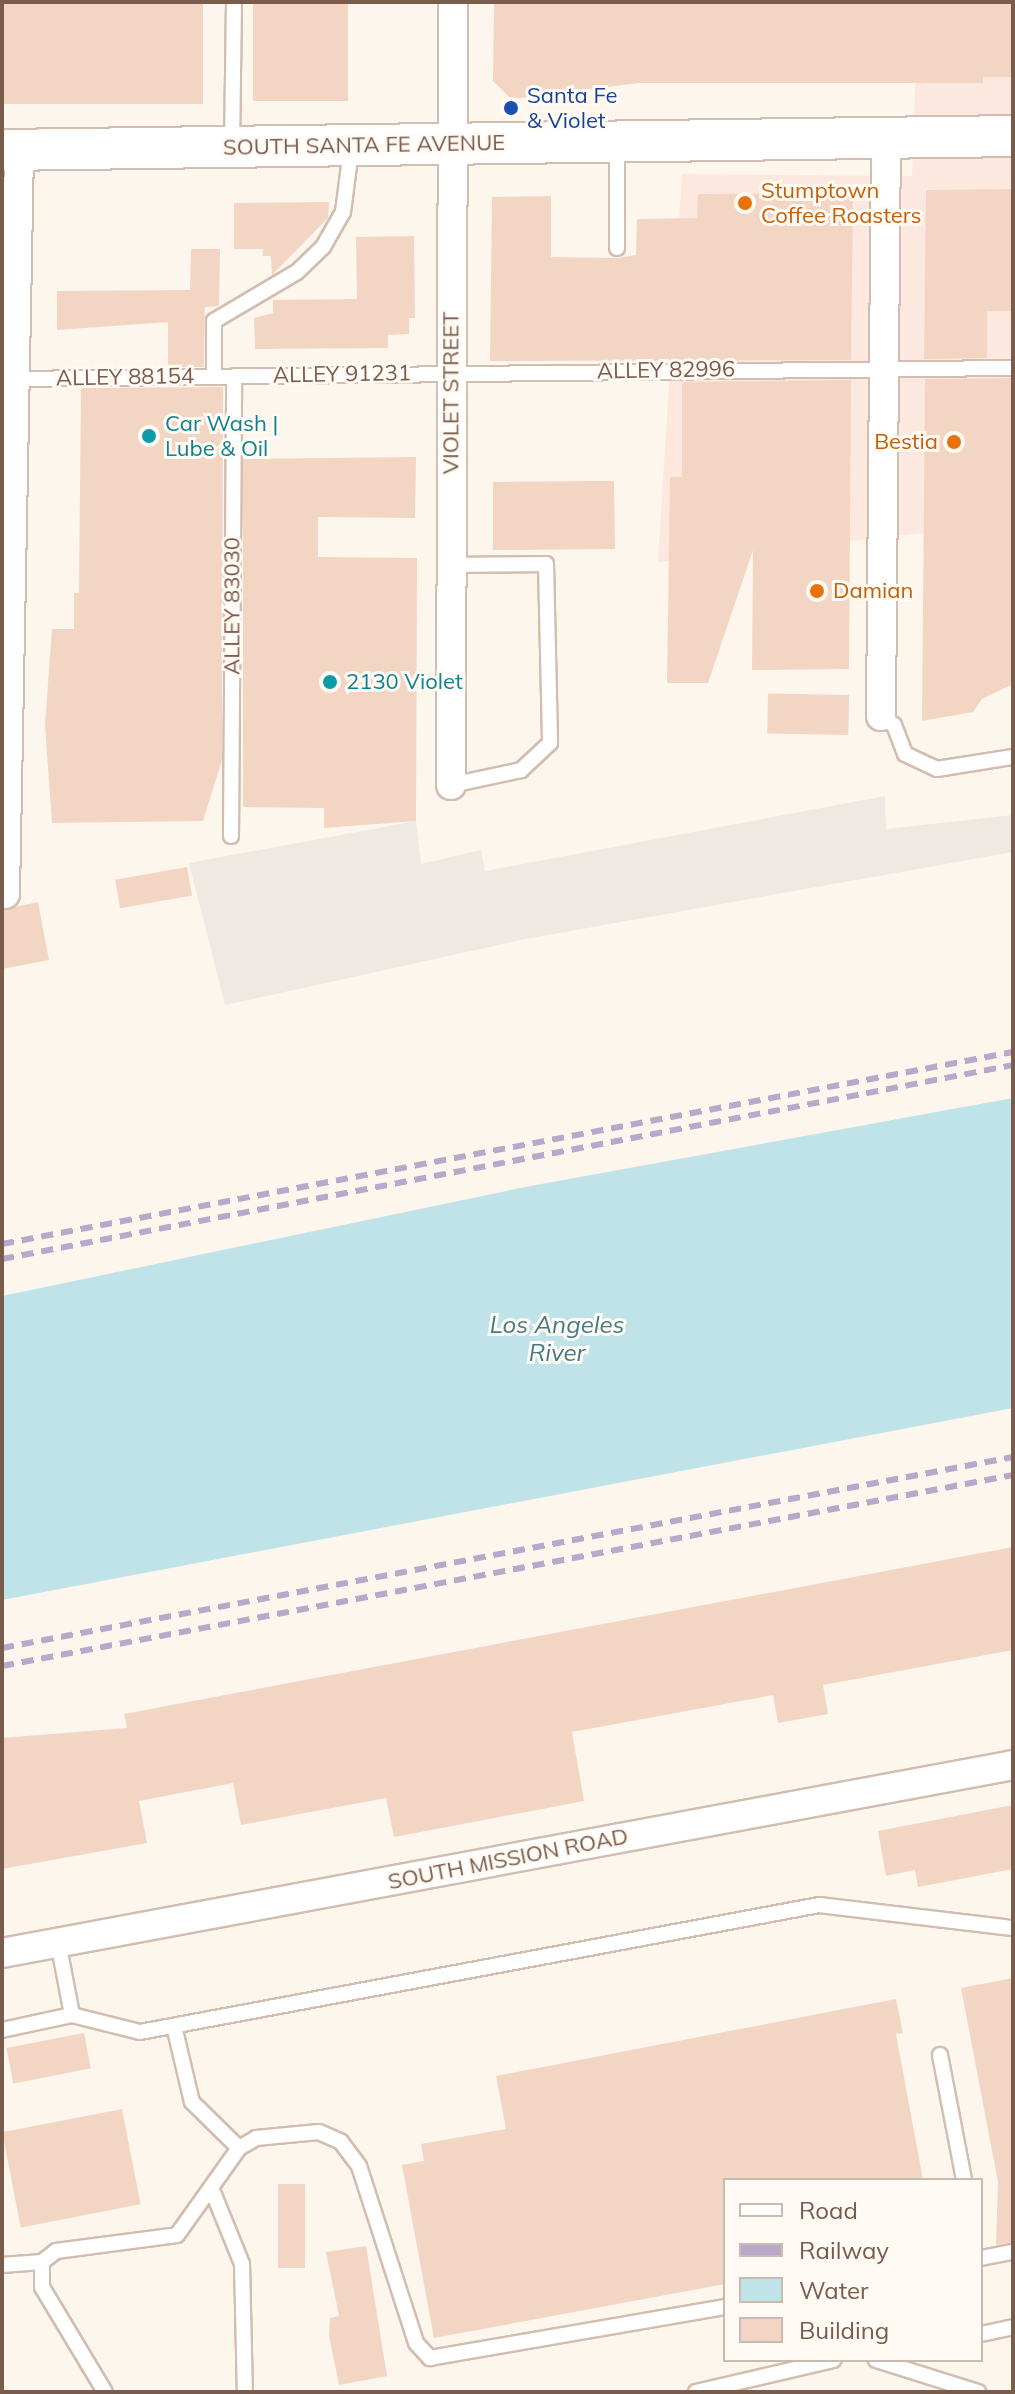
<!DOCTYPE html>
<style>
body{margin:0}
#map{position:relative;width:1015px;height:2394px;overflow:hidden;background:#fdf6ec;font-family:Mulish,sans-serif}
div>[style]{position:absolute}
.commercial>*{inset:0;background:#fde8e0}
.industrial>*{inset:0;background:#efe9e4}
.water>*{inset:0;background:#bfe3e8}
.building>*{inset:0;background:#f3d5c3;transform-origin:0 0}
.roads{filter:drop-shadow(2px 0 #d1beb0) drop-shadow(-2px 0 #d1beb0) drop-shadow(0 2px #d1beb0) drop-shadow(0 -2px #d1beb0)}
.service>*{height:14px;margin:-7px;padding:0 7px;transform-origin:7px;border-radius:7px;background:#fff}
.minor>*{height:28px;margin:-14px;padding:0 14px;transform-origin:14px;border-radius:14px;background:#fff}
.secondary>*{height:40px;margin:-20px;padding:0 20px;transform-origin:20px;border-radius:20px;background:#fff}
.rail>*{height:6px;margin-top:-3px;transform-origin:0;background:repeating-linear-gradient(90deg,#b9a8c9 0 12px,transparent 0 20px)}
.dots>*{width:22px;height:22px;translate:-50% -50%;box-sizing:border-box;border:4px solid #fffaf3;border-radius:50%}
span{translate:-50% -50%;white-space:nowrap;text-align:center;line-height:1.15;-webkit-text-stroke:6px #fffaf3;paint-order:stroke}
.transit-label{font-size:22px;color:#164399}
.left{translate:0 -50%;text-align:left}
.street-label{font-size:22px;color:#7a5c4d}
.food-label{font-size:22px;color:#c56008}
.right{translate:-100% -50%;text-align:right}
.culture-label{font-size:22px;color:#0d838f}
.water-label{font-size:24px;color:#437c86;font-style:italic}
.frame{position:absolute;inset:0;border:4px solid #7a5c4d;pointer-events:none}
.legend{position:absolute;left:723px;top:2178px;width:260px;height:184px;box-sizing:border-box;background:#fffaf3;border:2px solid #cabbb1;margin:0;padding:10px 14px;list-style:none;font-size:24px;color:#7a5c4d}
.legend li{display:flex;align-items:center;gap:16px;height:40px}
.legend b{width:40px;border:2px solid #cabbb1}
</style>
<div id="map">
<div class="commercial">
<div style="clip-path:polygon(918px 2px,1013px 2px,1013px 523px,658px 562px,682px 174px,912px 176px)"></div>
</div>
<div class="industrial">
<div style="clip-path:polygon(885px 796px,886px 829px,1013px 815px,1013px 852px,526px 939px,225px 1005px,189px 863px,416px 821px,421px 864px,481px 850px,485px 871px)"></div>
</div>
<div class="water">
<div style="clip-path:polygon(1013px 1098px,1013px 1408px,2px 1600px,2px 1296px,525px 1187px)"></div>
</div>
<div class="building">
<div style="left:2px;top:2px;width:201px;height:102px"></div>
<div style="left:253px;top:2px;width:95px;height:99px"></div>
<div style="clip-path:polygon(494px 2px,1013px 2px,1013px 77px,983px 77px,983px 83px,639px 83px,511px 99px,493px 81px)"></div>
<div style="clip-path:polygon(1013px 189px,1013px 311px,987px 311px,987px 358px,924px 359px,926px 190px)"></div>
<div style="clip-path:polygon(853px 193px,851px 360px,490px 361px,492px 197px,551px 196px,551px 257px,618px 258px,636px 255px,637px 219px,697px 218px,698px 194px)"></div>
<div style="clip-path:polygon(329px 202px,328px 218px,272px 275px,271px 256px,263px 256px,263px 249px,234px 249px,234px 203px)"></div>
<div style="clip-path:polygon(414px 236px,415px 318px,409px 318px,409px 334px,388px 335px,388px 348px,255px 349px,254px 318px,273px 313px,273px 300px,357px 299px,356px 237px)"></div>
<div style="clip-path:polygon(191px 249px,220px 249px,219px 306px,205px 307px,204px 367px,168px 367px,168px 322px,57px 330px,57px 291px,190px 290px)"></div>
<div style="clip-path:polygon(1013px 378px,1013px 684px,982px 699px,973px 712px,922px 721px,925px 379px)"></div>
<div style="clip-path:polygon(851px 380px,849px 669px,752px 670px,753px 550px,708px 683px,667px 683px,670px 477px,682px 477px,682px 382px)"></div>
<div style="clip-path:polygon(223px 387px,222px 760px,203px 821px,52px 823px,45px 725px,52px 629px,74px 629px,74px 593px,79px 593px,81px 388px)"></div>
<div style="clip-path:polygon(416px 457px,415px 518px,318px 517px,318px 557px,417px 558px,416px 821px,324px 828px,324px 808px,243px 807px,243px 459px)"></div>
<div style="clip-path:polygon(592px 481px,614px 481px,615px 549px,493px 550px,493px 482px)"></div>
<div style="left:849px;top:695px;width:40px;height:81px;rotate:91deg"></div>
<div style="left:187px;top:867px;width:29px;height:73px;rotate:80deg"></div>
<div style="clip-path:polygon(38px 902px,49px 960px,2px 969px,2px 910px)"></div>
<div style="clip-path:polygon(1013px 1547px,1013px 1650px,823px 1685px,828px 1714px,778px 1723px,773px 1695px,572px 1732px,584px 1801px,394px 1837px,386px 1798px,241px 1825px,233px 1783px,139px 1801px,147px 1843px,2px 1869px,2px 1738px,127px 1728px,124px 1714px)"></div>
<div style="clip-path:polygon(1013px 1805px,1013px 1869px,918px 1887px,915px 1870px,886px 1876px,878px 1831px)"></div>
<div style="clip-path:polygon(1013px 1978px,1013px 2242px,996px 2245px,998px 2182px,961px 1988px)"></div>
<div style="clip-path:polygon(896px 1999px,903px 2033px,896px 2034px,923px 2180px,725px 2180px,725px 2284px,434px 2338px,402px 2165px,424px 2161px,421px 2144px,506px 2129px,496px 2076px)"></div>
<div style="left:84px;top:2033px;width:36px;height:79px;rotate:79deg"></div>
<div style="left:122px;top:2109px;width:97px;height:122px;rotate:79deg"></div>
<div style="left:278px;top:2184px;width:27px;height:84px"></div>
<div style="clip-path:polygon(366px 2246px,387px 2376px,339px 2385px,329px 2336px,330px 2318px,339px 2316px,326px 2252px)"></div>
</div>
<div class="roads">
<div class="service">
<div style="left:617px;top:145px;width:103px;rotate:90deg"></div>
<div style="left:232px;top:146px;width:144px;rotate:-89.2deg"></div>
<div style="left:214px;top:376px;width:55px;rotate:-90deg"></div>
<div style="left:214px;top:321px;width:96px;rotate:-30.6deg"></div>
<div style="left:297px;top:272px;width:36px;rotate:-44deg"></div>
<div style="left:323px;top:247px;width:40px;rotate:-60.3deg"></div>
<div style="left:343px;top:212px;width:63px;rotate:-82.6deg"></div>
<div style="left:10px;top:379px;width:1003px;rotate:-0.63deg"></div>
<div style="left:450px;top:565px;width:96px;rotate:-0.6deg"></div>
<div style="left:546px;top:564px;width:179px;rotate:88.7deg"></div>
<div style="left:550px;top:743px;width:40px;rotate:137deg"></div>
<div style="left:521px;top:770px;width:72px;rotate:167.9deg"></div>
<div style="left:881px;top:716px;width:16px;rotate:35deg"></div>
<div style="left:894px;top:725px;width:31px;rotate:69deg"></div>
<div style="left:905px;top:754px;width:35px;rotate:25deg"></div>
<div style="left:937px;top:769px;width:77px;rotate:-9deg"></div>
<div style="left:231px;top:836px;width:460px;rotate:-89.6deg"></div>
<div style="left:58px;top:1942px;width:74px;rotate:79.1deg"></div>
<div style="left:174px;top:2026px;width:78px;rotate:76.7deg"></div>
<div style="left:192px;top:2102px;width:66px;rotate:44.4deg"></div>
<div style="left:2px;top:2030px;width:72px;rotate:-12.1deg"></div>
<div style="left:72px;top:2015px;width:70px;rotate:14deg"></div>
<div style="left:140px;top:2032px;width:691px;rotate:-10.59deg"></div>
<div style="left:819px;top:1905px;width:195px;rotate:6.8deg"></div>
<div style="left:940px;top:2055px;width:127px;rotate:79.1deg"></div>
<div style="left:212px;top:2190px;width:80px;rotate:67.9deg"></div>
<div style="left:242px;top:2264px;width:128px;rotate:88.7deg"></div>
<div style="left:981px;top:2258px;width:33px;rotate:-11deg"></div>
<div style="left:2px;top:2265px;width:40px;rotate:-4.3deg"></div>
<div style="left:981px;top:2334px;width:33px;rotate:-12deg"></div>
<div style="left:876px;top:2360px;width:107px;rotate:17.4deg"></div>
<div style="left:105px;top:2392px;width:122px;rotate:-121deg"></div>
<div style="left:42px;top:2287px;width:25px;rotate:-90deg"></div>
<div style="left:42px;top:2262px;width:18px;rotate:-38deg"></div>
<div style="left:56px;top:2251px;width:122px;rotate:-7.5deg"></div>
<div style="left:177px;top:2235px;width:107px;rotate:-54.5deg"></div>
<div style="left:239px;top:2148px;width:20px;rotate:-30deg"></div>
<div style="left:256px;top:2138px;width:63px;rotate:-5.4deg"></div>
<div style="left:319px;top:2132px;width:24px;rotate:24deg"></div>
<div style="left:341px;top:2142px;width:30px;rotate:53deg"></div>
<div style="left:359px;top:2166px;width:186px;rotate:72.1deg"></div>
<div style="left:416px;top:2343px;width:21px;rotate:47deg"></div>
<div style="left:430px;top:2358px;width:299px;rotate:-9.8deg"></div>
<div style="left:696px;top:2392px;width:141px;rotate:-13.1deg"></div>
</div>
<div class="minor">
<div style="left:881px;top:716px;width:579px;rotate:-89.51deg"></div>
<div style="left:451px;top:785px;width:783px;rotate:-89.85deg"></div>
<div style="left:5px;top:894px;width:744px;rotate:-88.92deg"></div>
<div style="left:2px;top:1953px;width:1028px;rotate:-10.53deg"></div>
</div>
<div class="secondary">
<div style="left:2px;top:150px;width:1011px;rotate:-0.79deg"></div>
</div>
</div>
<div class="rail">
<div style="left:2px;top:1244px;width:1029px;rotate:-10.75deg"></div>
<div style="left:2px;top:1259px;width:1029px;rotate:-10.86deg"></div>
<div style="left:2px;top:1648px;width:1029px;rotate:-10.7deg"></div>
<div style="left:2px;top:1666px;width:1029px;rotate:-10.7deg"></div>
</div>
<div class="dots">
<div style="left:511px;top:108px;background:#1a4fb4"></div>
<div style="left:745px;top:203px;background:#e8710a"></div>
<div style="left:149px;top:436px;background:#0f9aa8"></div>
<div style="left:954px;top:442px;background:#e8710a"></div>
<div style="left:817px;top:591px;background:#e8710a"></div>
<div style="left:330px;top:682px;background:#0f9aa8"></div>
</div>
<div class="transit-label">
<span class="left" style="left:527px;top:108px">Santa Fe<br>&amp; Violet</span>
</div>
<div class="street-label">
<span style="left:364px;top:145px;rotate:-1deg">SOUTH SANTA FE AVENUE</span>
<span style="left:666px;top:370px;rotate:-1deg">ALLEY 82996</span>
<span style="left:342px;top:374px;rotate:-1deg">ALLEY 91231</span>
<span style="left:125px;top:377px;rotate:-1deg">ALLEY 88154</span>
<span style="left:451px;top:393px;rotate:-90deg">VIOLET STREET</span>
<span style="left:232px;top:606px;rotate:-90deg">ALLEY 83030</span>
<span style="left:508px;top:1859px;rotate:-11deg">SOUTH MISSION ROAD</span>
</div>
<div class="food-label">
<span class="left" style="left:761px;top:203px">Stumptown<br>Coffee Roasters</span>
<span class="right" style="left:938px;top:442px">Bestia</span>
<span class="left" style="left:833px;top:591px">Damian</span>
</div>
<div class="culture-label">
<span class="left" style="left:165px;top:436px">Car Wash |<br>Lube &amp; Oil</span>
<span class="left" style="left:346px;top:682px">2130 Violet</span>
</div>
<div class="water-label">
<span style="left:557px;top:1339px">Los Angeles<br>River</span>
</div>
<div class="frame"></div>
<ul class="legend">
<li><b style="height:10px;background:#fff"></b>Road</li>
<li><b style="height:10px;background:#b9a8c9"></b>Railway</li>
<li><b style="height:22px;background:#bfe3e8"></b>Water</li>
<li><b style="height:22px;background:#f3d5c3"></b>Building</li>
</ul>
</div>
